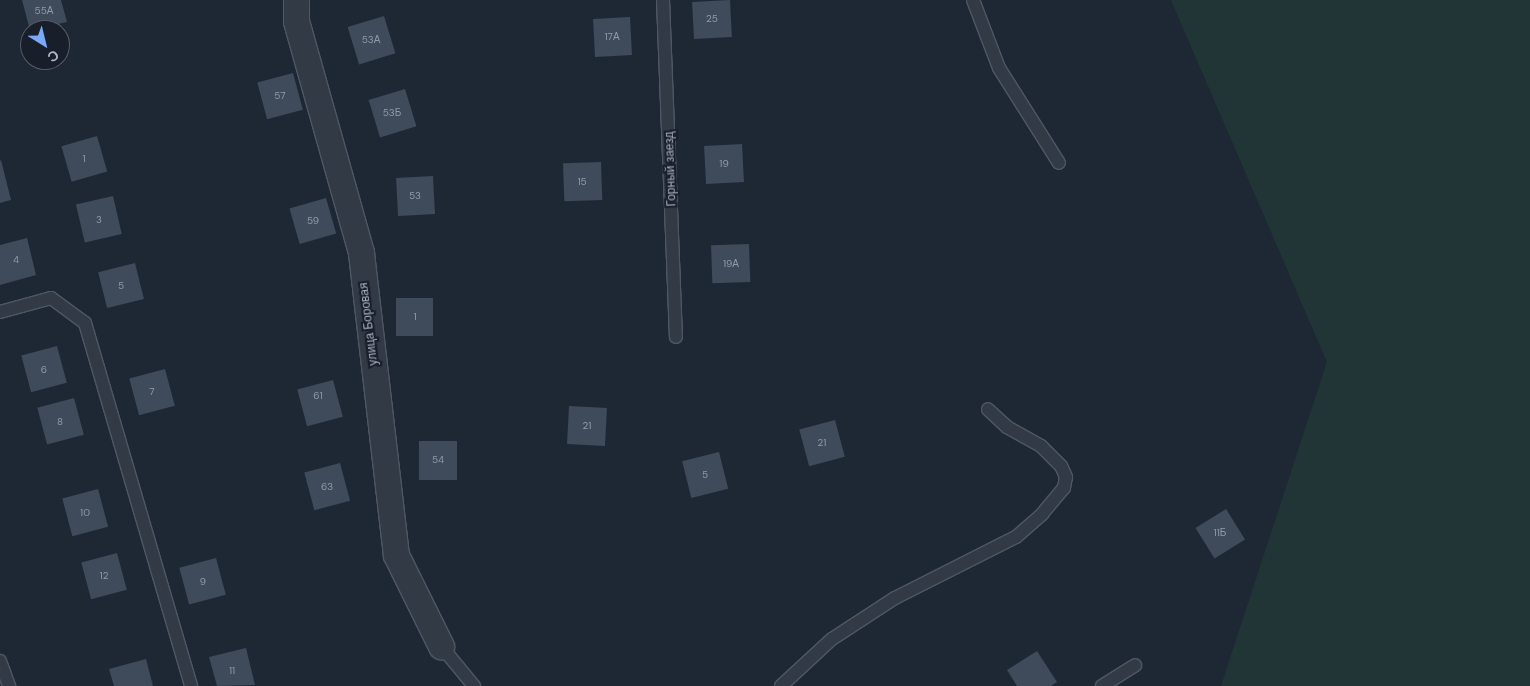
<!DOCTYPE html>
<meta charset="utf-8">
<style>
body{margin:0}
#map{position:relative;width:1530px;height:686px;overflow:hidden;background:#1e2835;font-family:"DM Sans",sans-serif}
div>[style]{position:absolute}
.green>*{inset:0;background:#213537}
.building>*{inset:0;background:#3f4a5a;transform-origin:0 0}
.roads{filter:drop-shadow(1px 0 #4f5764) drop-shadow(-1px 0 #4f5764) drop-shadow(0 1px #4f5764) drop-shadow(0 -1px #4f5764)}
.lane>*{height:12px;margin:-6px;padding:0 6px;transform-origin:6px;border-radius:6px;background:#323a46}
.street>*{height:25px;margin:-12.5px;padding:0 12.5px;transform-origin:12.5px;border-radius:12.5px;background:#323a46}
span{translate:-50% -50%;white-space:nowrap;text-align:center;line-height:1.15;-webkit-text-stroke:4.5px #181f2a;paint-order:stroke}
.number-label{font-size:10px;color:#909aa9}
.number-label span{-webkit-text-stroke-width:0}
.street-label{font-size:12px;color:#abb4c3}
.north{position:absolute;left:20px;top:20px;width:50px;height:50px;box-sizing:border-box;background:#181f2a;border:1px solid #535b67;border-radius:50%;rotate:144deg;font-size:14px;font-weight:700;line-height:20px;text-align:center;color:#abb4c3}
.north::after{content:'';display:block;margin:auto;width:18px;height:22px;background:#7ba9f8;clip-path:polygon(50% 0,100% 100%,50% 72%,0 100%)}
</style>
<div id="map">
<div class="green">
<div style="clip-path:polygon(1171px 0,1530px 0,1530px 686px,1221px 686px,1327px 362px)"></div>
</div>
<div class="building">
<div style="clip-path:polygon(22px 0,61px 0,67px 22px,30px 30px)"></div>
<div style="left:730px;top:0;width:37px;height:38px;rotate:87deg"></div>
<div style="left:384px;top:16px;width:39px;height:38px;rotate:73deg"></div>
<div style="left:630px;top:17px;width:38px;height:37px;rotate:87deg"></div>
<div style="left:293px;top:73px;width:38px;height:37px;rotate:75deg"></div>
<div style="left:405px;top:89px;width:39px;height:38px;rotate:73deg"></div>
<div style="left:97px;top:136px;width:37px;height:37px;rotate:74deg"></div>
<div style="left:742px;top:144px;width:38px;height:38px;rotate:87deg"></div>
<div style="clip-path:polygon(1px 160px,11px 200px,0 203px,0 161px)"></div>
<div style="left:601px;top:162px;width:38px;height:38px;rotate:88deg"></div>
<div style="left:433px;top:176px;width:38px;height:37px;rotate:87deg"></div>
<div style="left:113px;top:196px;width:39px;height:38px;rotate:77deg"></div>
<div style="left:326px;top:198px;width:37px;height:38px;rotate:74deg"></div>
<div style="clip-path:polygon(27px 238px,36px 275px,0 285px,0 245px)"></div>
<div style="left:749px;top:244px;width:38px;height:38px;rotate:88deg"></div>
<div style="left:135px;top:263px;width:37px;height:38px;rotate:76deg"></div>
<div style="left:396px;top:298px;width:37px;height:38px"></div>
<div style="left:57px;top:346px;width:38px;height:37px;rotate:75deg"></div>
<div style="left:165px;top:369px;width:38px;height:37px;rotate:75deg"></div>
<div style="left:333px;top:380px;width:38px;height:37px;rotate:75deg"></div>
<div style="left:74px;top:398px;width:38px;height:38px;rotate:75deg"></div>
<div style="left:569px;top:406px;width:38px;height:38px;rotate:3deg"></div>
<div style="left:835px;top:420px;width:38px;height:37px;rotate:75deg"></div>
<div style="left:419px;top:441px;width:38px;height:39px"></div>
<div style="left:719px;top:452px;width:38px;height:38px;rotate:76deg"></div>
<div style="left:340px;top:463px;width:39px;height:37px;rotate:75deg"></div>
<div style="left:98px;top:489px;width:39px;height:37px;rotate:75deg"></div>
<div style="left:1226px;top:509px;width:36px;height:36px;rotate:58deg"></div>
<div style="left:117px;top:553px;width:38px;height:37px;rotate:75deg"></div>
<div style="left:216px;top:558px;width:38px;height:38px;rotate:75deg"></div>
<div style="clip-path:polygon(246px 648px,255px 685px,217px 686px,209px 657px)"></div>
<div style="clip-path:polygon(1037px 651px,1057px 682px,1051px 686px,1017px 686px,1007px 670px)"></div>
<div style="clip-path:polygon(146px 659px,153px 686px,114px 686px,109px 669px)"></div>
</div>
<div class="roads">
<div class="lane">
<div style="left:663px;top:0;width:337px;rotate:87.8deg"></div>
<div style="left:973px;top:0;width:73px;rotate:69.1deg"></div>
<div style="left:999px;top:68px;width:112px;rotate:57.7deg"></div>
<div style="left:0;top:312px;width:53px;rotate:-15.4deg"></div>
<div style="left:51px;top:298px;width:42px;rotate:36.3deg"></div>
<div style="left:85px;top:323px;width:378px;rotate:73.7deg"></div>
<div style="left:441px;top:646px;width:52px;rotate:50.5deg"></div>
<div style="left:0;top:661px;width:27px;rotate:70deg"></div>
<div style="left:781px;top:686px;width:69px;rotate:-42.7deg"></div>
<div style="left:832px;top:639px;width:75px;rotate:-33.1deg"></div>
<div style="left:895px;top:598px;width:136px;rotate:-26.8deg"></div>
<div style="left:1016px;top:537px;width:35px;rotate:-41deg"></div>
<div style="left:1042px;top:514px;width:34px;rotate:-50deg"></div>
<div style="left:1064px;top:488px;width:11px;rotate:-80deg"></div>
<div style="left:1066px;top:477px;width:12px;rotate:-114deg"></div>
<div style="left:1061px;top:466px;width:28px;rotate:-135deg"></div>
<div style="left:1041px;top:446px;width:39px;rotate:-151deg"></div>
<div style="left:1007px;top:427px;width:26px;rotate:-137deg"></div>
<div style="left:1102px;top:686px;width:39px;rotate:-32deg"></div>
</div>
<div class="street">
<div style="left:296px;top:0;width:21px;rotate:90deg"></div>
<div style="left:296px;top:21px;width:241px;rotate:74.3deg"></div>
<div style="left:361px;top:253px;width:304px;rotate:83.4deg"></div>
<div style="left:396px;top:555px;width:102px;rotate:63.7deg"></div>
</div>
</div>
<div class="number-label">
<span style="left:44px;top:11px">55А</span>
<span style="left:712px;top:19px">25</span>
<span style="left:612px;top:37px">17А</span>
<span style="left:371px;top:40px">53А</span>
<span style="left:280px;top:96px">57</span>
<span style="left:392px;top:113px">53Б</span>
<span style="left:84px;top:159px">1</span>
<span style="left:724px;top:164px">19</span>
<span style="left:582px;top:182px">15</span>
<span style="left:415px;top:196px">53</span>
<span style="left:99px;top:220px">3</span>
<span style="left:313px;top:221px">59</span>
<span style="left:16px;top:260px">4</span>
<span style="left:731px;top:264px">19А</span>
<span style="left:121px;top:286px">5</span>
<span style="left:415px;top:317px">1</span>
<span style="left:44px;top:370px">6</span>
<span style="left:152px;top:392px">7</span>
<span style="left:318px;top:396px">61</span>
<span style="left:60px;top:422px">8</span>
<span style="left:587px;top:426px">21</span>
<span style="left:822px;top:443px">21</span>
<span style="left:438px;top:460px">54</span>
<span style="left:705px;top:475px">5</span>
<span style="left:327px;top:487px">63</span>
<span style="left:85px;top:513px">10</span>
<span style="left:1220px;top:533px">11Б</span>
<span style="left:104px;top:576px">12</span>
<span style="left:203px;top:582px">9</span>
<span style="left:232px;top:671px">11</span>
</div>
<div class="street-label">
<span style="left:671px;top:169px;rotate:-92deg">Горный заезд</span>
<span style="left:369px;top:324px;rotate:-97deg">улица Боровая</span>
</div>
<div class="north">С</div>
</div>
